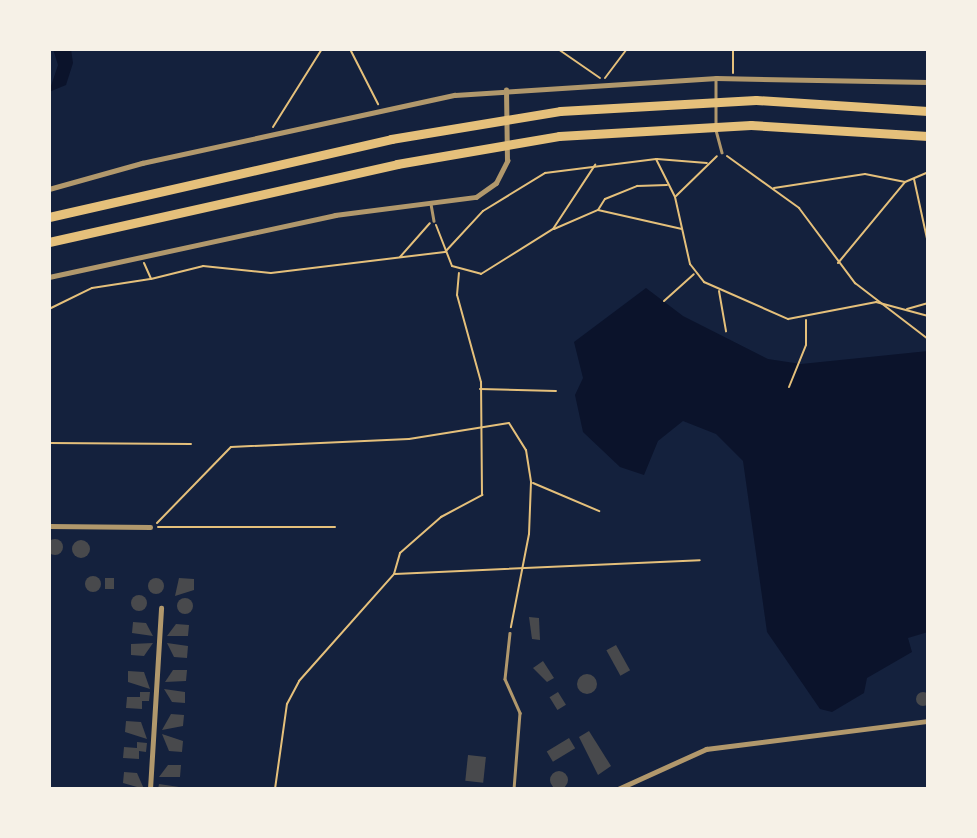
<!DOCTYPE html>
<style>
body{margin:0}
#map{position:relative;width:977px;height:838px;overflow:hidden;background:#14213d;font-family:"Golos Text",sans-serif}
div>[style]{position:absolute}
.water>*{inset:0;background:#0b132b}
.building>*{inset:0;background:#48494c;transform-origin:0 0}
.round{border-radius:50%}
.path>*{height:2px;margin:-1px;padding:0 1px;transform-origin:1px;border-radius:1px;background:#e5c07b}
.service>*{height:2.5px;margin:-1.25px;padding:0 1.25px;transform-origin:1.25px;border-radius:1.25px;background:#b1986c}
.minor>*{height:4.5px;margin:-2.25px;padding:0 2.25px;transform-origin:2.25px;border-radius:2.25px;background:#b1986c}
.motorway>*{height:9px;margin:-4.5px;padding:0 4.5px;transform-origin:4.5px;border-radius:4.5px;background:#e5c07b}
span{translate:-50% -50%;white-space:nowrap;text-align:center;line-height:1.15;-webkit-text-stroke:7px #f6f1e7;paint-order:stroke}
.frame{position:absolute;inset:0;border:51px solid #f6f1e7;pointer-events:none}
</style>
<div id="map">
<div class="water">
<div style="clip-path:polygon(53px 49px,71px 49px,73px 63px,66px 85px,49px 92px,58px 65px)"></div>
<div style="clip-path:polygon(646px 288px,683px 316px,768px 359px,801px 364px,928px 351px,928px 632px,908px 638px,912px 652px,867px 678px,864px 693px,832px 712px,820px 709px,767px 632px,743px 461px,716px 434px,683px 421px,658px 441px,644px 475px,620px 467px,583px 432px,575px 395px,583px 378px,574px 342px)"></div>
</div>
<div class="building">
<div class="round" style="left:47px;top:539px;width:16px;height:16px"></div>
<div class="round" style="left:72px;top:540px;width:18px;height:18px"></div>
<div class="round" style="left:85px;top:576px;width:16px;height:16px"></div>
<div style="left:105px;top:578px;width:9px;height:11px"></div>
<div style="clip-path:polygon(179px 578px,194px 579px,194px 590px,175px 596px)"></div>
<div class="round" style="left:148px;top:578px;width:16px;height:16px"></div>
<div class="round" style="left:131px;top:595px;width:16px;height:16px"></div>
<div class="round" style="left:177px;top:598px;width:16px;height:16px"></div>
<div style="clip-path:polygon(529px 617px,539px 618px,540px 640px,532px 639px)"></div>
<div style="clip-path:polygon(133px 622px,146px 623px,153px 636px,132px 633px)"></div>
<div style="clip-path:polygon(176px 624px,189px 625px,188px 636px,167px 636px)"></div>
<div style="clip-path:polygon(153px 643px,144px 656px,131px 655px,131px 644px)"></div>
<div style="clip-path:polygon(167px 643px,188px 646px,187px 658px,174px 657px)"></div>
<div style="left:616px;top:645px;width:29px;height:11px;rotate:61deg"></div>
<div style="clip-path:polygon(543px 661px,554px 678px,547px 682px,533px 668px)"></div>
<div style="clip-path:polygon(173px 670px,187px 670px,186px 681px,165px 682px)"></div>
<div style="clip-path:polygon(128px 671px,144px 672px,150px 689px,128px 682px)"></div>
<div class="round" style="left:577px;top:674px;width:20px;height:20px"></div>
<div style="clip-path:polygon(164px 689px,185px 692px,185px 703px,172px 702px)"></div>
<div style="clip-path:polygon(140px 692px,150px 692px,149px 701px,142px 701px,142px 709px,126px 708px,127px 697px,140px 697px)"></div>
<div style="left:558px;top:692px;width:15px;height:10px;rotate:58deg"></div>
<div class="round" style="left:916px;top:692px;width:14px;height:14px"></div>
<div style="clip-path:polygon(171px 714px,184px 715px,183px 726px,162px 730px)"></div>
<div style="clip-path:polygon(126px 721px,141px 722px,147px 739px,125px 732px)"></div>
<div style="clip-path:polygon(589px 731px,611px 766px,598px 775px,579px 737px)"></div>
<div style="clip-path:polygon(162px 734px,183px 741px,182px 752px,169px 751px)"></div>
<div style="left:569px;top:738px;width:12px;height:26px;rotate:59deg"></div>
<div style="clip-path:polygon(137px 742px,147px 743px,146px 752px,139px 751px,139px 759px,123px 758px,124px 747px,137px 748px)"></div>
<div style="left:468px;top:755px;width:18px;height:26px;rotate:6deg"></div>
<div style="clip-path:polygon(168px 765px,181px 765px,180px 777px,159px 777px)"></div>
<div class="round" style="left:550px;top:771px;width:18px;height:18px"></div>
<div style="clip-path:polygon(124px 772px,137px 773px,144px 789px,123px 783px)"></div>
<div style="clip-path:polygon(159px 784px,179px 787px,178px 789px,158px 789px)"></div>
</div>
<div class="path">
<div style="left:350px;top:49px;width:62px;rotate:63deg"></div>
<div style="left:558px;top:49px;width:51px;rotate:34.6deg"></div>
<div style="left:733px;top:49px;width:24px;rotate:90deg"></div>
<div style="left:605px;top:78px;width:36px;rotate:-53deg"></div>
<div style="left:273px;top:127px;width:92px;rotate:-57.9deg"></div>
<div style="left:727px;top:156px;width:89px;rotate:35.8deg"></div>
<div style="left:799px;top:208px;width:94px;rotate:53.3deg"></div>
<div style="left:855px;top:283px;width:92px;rotate:37.5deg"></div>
<div style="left:657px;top:159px;width:50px;rotate:4.6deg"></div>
<div style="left:914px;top:179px;width:66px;rotate:77.7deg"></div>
<div style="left:774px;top:188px;width:92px;rotate:-8.7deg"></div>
<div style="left:865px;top:174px;width:41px;rotate:11.3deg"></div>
<div style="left:905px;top:182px;width:25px;rotate:-23deg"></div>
<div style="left:676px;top:196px;width:57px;rotate:-44.3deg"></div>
<div style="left:598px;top:210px;width:13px;rotate:-58deg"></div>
<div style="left:605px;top:199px;width:35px;rotate:-22deg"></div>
<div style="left:637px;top:186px;width:30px;rotate:-2deg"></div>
<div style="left:436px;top:225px;width:44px;rotate:68.7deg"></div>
<div style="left:452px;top:266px;width:30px;rotate:15deg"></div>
<div style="left:481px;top:274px;width:85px;rotate:-32deg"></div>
<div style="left:553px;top:229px;width:77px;rotate:-56.7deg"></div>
<div style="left:554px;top:229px;width:48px;rotate:-23.4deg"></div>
<div style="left:598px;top:210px;width:86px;rotate:12.7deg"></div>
<div style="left:400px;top:257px;width:45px;rotate:-48.6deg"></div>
<div style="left:144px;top:263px;width:17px;rotate:66deg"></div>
<div style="left:151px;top:279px;width:54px;rotate:-14deg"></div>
<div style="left:203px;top:266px;width:68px;rotate:5.9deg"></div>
<div style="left:271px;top:273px;width:175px;rotate:-6.9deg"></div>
<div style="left:445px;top:252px;width:56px;rotate:-47.2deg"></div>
<div style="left:483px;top:211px;width:73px;rotate:-31.5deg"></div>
<div style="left:545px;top:173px;width:112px;rotate:-7.2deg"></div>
<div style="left:656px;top:159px;width:42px;rotate:63.4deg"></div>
<div style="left:675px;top:197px;width:69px;rotate:77.4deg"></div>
<div style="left:690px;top:264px;width:23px;rotate:52deg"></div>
<div style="left:704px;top:282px;width:92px;rotate:23.8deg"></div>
<div style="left:788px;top:319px;width:90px;rotate:-10.9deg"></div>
<div style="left:876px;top:302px;width:54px;rotate:15.1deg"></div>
<div style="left:838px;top:263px;width:105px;rotate:-50.4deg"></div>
<div style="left:719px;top:291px;width:41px;rotate:80.1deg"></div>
<div style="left:664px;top:301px;width:40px;rotate:-42deg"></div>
<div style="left:49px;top:309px;width:48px;rotate:-26deg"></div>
<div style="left:92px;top:288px;width:59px;rotate:-8.8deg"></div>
<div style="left:907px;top:309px;width:22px;rotate:-16deg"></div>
<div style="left:789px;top:387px;width:45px;rotate:-68deg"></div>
<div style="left:806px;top:345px;width:25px;rotate:-90deg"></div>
<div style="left:480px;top:389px;width:76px;rotate:1.5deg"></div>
<div style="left:49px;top:443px;width:142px;rotate:0.4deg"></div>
<div style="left:533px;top:483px;width:72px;rotate:23deg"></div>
<div style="left:157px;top:523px;width:106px;rotate:-45.8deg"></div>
<div style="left:231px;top:447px;width:178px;rotate:-2.6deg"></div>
<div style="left:409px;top:439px;width:101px;rotate:-9.1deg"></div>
<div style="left:509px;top:423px;width:32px;rotate:58deg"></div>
<div style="left:526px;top:450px;width:32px;rotate:81deg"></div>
<div style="left:531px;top:482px;width:52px;rotate:92.2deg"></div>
<div style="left:529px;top:534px;width:95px;rotate:101deg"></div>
<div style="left:158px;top:527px;width:177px"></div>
<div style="left:395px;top:574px;width:305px;rotate:-2.6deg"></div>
<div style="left:275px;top:789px;width:86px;rotate:-82deg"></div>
<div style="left:287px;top:704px;width:26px;rotate:-62deg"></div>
<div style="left:299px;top:681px;width:143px;rotate:-48.4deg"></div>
<div style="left:394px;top:574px;width:22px;rotate:-74deg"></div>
<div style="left:400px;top:553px;width:55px;rotate:-41.3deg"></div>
<div style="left:441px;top:517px;width:47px;rotate:-28.2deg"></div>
<div style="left:482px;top:495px;width:113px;rotate:-90.5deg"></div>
<div style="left:481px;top:382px;width:90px;rotate:-105.4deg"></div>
<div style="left:457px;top:295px;width:22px;rotate:-85deg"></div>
</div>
<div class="service">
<div style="left:716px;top:78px;width:21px;rotate:90deg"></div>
<div style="left:716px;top:105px;width:18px;rotate:90deg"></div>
<div style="left:716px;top:130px;width:23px;rotate:75deg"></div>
<div style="left:431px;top:204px;width:17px;rotate:80deg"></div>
<div style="left:510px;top:633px;width:46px;rotate:96.2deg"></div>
<div style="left:505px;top:679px;width:37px;rotate:66deg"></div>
<div style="left:520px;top:713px;width:76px;rotate:94.5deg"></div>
</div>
<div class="minor">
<div style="left:49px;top:189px;width:97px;rotate:-15.6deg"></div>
<div style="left:142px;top:163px;width:320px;rotate:-12.3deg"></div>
<div style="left:455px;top:95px;width:262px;rotate:-3.7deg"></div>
<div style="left:716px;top:78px;width:212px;rotate:1.1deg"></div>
<div style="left:49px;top:277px;width:293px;rotate:-12.2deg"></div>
<div style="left:335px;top:215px;width:142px;rotate:-7.3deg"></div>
<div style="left:476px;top:197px;width:24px;rotate:-35deg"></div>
<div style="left:496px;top:183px;width:25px;rotate:-63deg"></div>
<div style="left:507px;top:161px;width:71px;rotate:-90.8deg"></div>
<div style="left:49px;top:526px;width:101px;rotate:0.6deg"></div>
<div style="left:150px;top:789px;width:181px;rotate:-86.5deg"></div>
<div style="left:618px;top:789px;width:97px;rotate:-24.4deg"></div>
<div style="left:706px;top:749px;width:224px;rotate:-7.2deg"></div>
</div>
<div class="motorway">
<div style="left:49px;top:217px;width:351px;rotate:-12.8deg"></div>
<div style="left:391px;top:139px;width:171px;rotate:-9.4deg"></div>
<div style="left:560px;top:111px;width:196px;rotate:-3.2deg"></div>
<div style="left:756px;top:100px;width:172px;rotate:3.7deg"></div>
<div style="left:49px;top:242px;width:357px;rotate:-12.6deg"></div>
<div style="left:397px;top:164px;width:164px;rotate:-9.8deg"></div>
<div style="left:559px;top:136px;width:192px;rotate:-3.3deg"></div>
<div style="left:751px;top:125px;width:177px;rotate:3.6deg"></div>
</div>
<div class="frame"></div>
</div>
